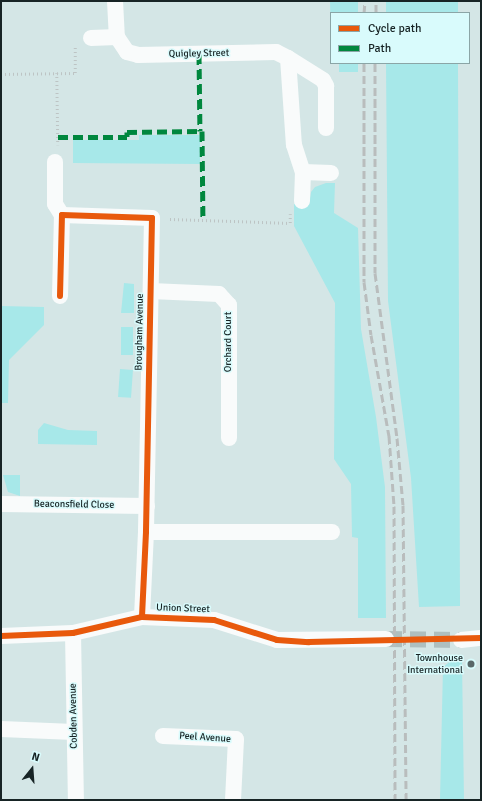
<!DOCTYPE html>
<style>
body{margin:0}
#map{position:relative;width:482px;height:801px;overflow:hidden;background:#d4e6e6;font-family:Signika,sans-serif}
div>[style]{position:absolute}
.green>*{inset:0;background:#a7e8e9;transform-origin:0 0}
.minor-tunnel>*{height:16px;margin-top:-8px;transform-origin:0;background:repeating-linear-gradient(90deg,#aebfbf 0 16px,transparent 0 24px)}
.path>*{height:2.5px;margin-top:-1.25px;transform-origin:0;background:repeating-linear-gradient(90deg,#bdc4c4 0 1px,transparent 0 4px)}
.minor>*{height:16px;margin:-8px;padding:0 8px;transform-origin:8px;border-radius:8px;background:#f9fbfb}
.rail>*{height:3px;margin-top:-1.5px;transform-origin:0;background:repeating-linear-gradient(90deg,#b9bdbd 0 8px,transparent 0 12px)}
.quiet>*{height:5px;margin-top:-2.5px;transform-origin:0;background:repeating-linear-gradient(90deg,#00873e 0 10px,transparent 0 15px)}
.cycleway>*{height:6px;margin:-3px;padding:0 3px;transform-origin:3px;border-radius:3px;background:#e8590c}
.dots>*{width:11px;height:11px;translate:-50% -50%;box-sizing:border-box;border:2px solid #d9fbfc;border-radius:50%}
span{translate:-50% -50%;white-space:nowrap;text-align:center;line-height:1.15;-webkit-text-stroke:3px #d9fbfc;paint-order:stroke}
.street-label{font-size:10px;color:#172425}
.poi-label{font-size:10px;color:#172425}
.right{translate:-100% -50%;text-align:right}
.frame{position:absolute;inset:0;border:2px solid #172425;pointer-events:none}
.legend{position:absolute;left:330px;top:12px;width:140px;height:52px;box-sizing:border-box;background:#d9fbfc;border:1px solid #8ba5a6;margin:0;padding:5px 7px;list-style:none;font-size:12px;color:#172425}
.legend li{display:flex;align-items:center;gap:8px;height:20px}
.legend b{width:20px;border:1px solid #8ba5a6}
.north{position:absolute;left:12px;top:749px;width:40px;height:40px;-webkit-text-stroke:3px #d9fbfc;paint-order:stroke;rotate:17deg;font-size:11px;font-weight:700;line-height:16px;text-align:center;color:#172425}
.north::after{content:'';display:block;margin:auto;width:14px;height:18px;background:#172425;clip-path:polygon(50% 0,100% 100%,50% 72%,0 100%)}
</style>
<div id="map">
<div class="green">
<div style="clip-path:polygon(330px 1px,358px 1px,358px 13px,331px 13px,331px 38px)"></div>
<div style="left:386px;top:1px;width:72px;height:12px"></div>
<div style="left:339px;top:63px;width:19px;height:9px"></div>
<div style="clip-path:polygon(386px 63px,458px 63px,460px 606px,419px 607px,411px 478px,388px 301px)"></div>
<div style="clip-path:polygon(139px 135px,200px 135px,200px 164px,73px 163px,73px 140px,139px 140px)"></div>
<div style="clip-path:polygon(326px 183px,335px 183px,334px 213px,358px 228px,361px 329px,376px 417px,385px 487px,386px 618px,358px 618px,358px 538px,352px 537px,351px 484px,334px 459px,335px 303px,294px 226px,294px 204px,309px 205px,311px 192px,315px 187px)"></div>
<div style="clip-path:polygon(124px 283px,134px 284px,134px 313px,121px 313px)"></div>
<div style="clip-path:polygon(1px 306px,44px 307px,44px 325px,9px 360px,8px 403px,1px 403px)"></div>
<div style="left:121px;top:327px;width:12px;height:28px"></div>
<div style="left:120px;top:369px;width:13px;height:28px;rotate:4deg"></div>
<div style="clip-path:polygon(44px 423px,68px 430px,97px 431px,97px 445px,38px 444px,38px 430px)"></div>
<div style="clip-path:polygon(3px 475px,20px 475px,20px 496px,8px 492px)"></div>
<div style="clip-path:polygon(452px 660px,462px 660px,464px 800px,440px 800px,443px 667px)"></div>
</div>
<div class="minor-tunnel">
<div style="left:386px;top:639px;width:75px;rotate:0.8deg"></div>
</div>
<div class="path">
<div style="left:57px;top:73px;width:72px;rotate:89.2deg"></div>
<div style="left:1px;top:74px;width:74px;rotate:-0.8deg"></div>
<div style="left:75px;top:73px;width:26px;rotate:-90deg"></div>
<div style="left:170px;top:219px;width:120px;rotate:1.9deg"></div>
<div style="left:290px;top:223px;width:9px;rotate:-90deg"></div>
</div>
<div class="minor">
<div style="left:115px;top:1px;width:36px;rotate:87deg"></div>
<div style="left:117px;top:37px;width:18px;rotate:56deg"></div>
<div style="left:127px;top:52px;width:11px;rotate:15deg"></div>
<div style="left:138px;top:55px;width:138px;rotate:-1.2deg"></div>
<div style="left:276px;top:52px;width:13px;rotate:27deg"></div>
<div style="left:288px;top:58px;width:87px;rotate:86.1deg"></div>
<div style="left:294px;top:145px;width:28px;rotate:72deg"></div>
<div style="left:303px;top:172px;width:29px;rotate:92deg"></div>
<div style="left:91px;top:38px;width:26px;rotate:-2deg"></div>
<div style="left:288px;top:58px;width:41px;rotate:32.2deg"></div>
<div style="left:323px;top:80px;width:7px;rotate:63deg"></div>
<div style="left:326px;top:86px;width:42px;rotate:90deg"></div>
<div style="left:55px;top:162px;width:42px;rotate:90deg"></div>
<div style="left:55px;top:204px;width:13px;rotate:58deg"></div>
<div style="left:303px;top:172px;width:28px;rotate:2deg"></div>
<div style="left:151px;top:291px;width:68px;rotate:2.5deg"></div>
<div style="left:219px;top:294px;width:15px;rotate:48deg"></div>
<div style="left:229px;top:305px;width:133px;rotate:90deg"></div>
<div style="left:60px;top:296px;width:81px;rotate:-88.6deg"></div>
<div style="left:62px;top:215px;width:90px;rotate:1.9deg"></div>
<div style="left:152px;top:218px;width:314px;rotate:91.1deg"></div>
<div style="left:146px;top:532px;width:85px;rotate:92.7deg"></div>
<div style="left:1px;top:504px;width:146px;rotate:0.8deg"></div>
<div style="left:146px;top:532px;width:186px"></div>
<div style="left:73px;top:633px;width:167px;rotate:89deg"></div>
<div style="left:1px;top:636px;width:72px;rotate:-2.4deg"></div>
<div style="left:73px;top:633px;width:71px;rotate:-13.1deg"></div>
<div style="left:142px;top:617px;width:72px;rotate:2.4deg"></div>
<div style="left:214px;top:620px;width:66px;rotate:17.6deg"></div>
<div style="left:277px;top:640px;width:109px;rotate:-0.5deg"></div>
<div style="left:461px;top:640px;width:20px;rotate:-6deg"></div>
<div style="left:1px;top:729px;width:73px;rotate:2.4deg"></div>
<div style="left:163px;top:736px;width:73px;rotate:2.4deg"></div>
<div style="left:236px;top:739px;width:61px;rotate:92.8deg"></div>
</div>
<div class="rail">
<div style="left:364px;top:13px;width:12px;rotate:-85deg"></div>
<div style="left:376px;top:13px;width:12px;rotate:-90deg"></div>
<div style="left:364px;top:63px;width:219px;rotate:90deg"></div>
<div style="left:364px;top:282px;width:53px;rotate:82.5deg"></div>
<div style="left:371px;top:335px;width:103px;rotate:79.9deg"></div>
<div style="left:389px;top:436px;width:70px;rotate:85.9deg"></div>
<div style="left:394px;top:506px;width:294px;rotate:89.8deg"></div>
<div style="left:375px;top:63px;width:210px;rotate:90deg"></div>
<div style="left:375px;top:273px;width:166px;rotate:82.4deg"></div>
<div style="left:397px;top:438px;width:67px;rotate:84.9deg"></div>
<div style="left:403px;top:505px;width:295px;rotate:89.4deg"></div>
</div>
<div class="quiet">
<div style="left:199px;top:54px;width:77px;rotate:89.3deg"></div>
<div style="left:58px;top:137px;width:69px"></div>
<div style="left:127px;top:137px;width:5px;rotate:-90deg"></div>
<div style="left:127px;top:132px;width:75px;rotate:-0.8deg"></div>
<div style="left:202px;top:131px;width:89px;rotate:89.4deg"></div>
</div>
<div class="cycleway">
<div style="left:60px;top:296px;width:81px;rotate:-88.6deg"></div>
<div style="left:62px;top:215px;width:90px;rotate:1.9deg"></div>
<div style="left:152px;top:218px;width:314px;rotate:91.1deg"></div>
<div style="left:146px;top:532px;width:85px;rotate:92.7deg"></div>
<div style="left:1px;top:636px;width:72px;rotate:-2.4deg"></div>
<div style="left:73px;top:633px;width:71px;rotate:-13.1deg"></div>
<div style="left:142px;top:617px;width:72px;rotate:2.4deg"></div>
<div style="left:214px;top:620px;width:66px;rotate:17.6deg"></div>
<div style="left:277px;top:640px;width:32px;rotate:4deg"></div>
<div style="left:309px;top:642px;width:172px;rotate:-1.3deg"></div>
</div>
<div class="dots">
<div style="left:471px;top:664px;background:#596869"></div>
</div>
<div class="street-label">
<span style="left:199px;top:54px;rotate:-1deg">Quigley Street</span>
<span style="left:140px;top:332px;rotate:-89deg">Brougham Avenue</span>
<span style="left:229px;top:342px;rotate:-90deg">Orchard Court</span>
<span style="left:74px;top:505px;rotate:1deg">Beaconsfield Close</span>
<span style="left:183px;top:609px;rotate:2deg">Union Street</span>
<span style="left:74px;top:716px;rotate:-91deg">Cobden Avenue</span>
<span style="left:205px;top:738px;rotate:4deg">Peel Avenue</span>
</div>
<div class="poi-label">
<span class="right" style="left:463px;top:664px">Townhouse<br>International</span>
</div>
<div class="frame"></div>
<ul class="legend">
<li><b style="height:5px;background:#e8590c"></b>Cycle path</li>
<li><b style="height:5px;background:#00873e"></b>Path</li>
</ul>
<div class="north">N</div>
</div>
